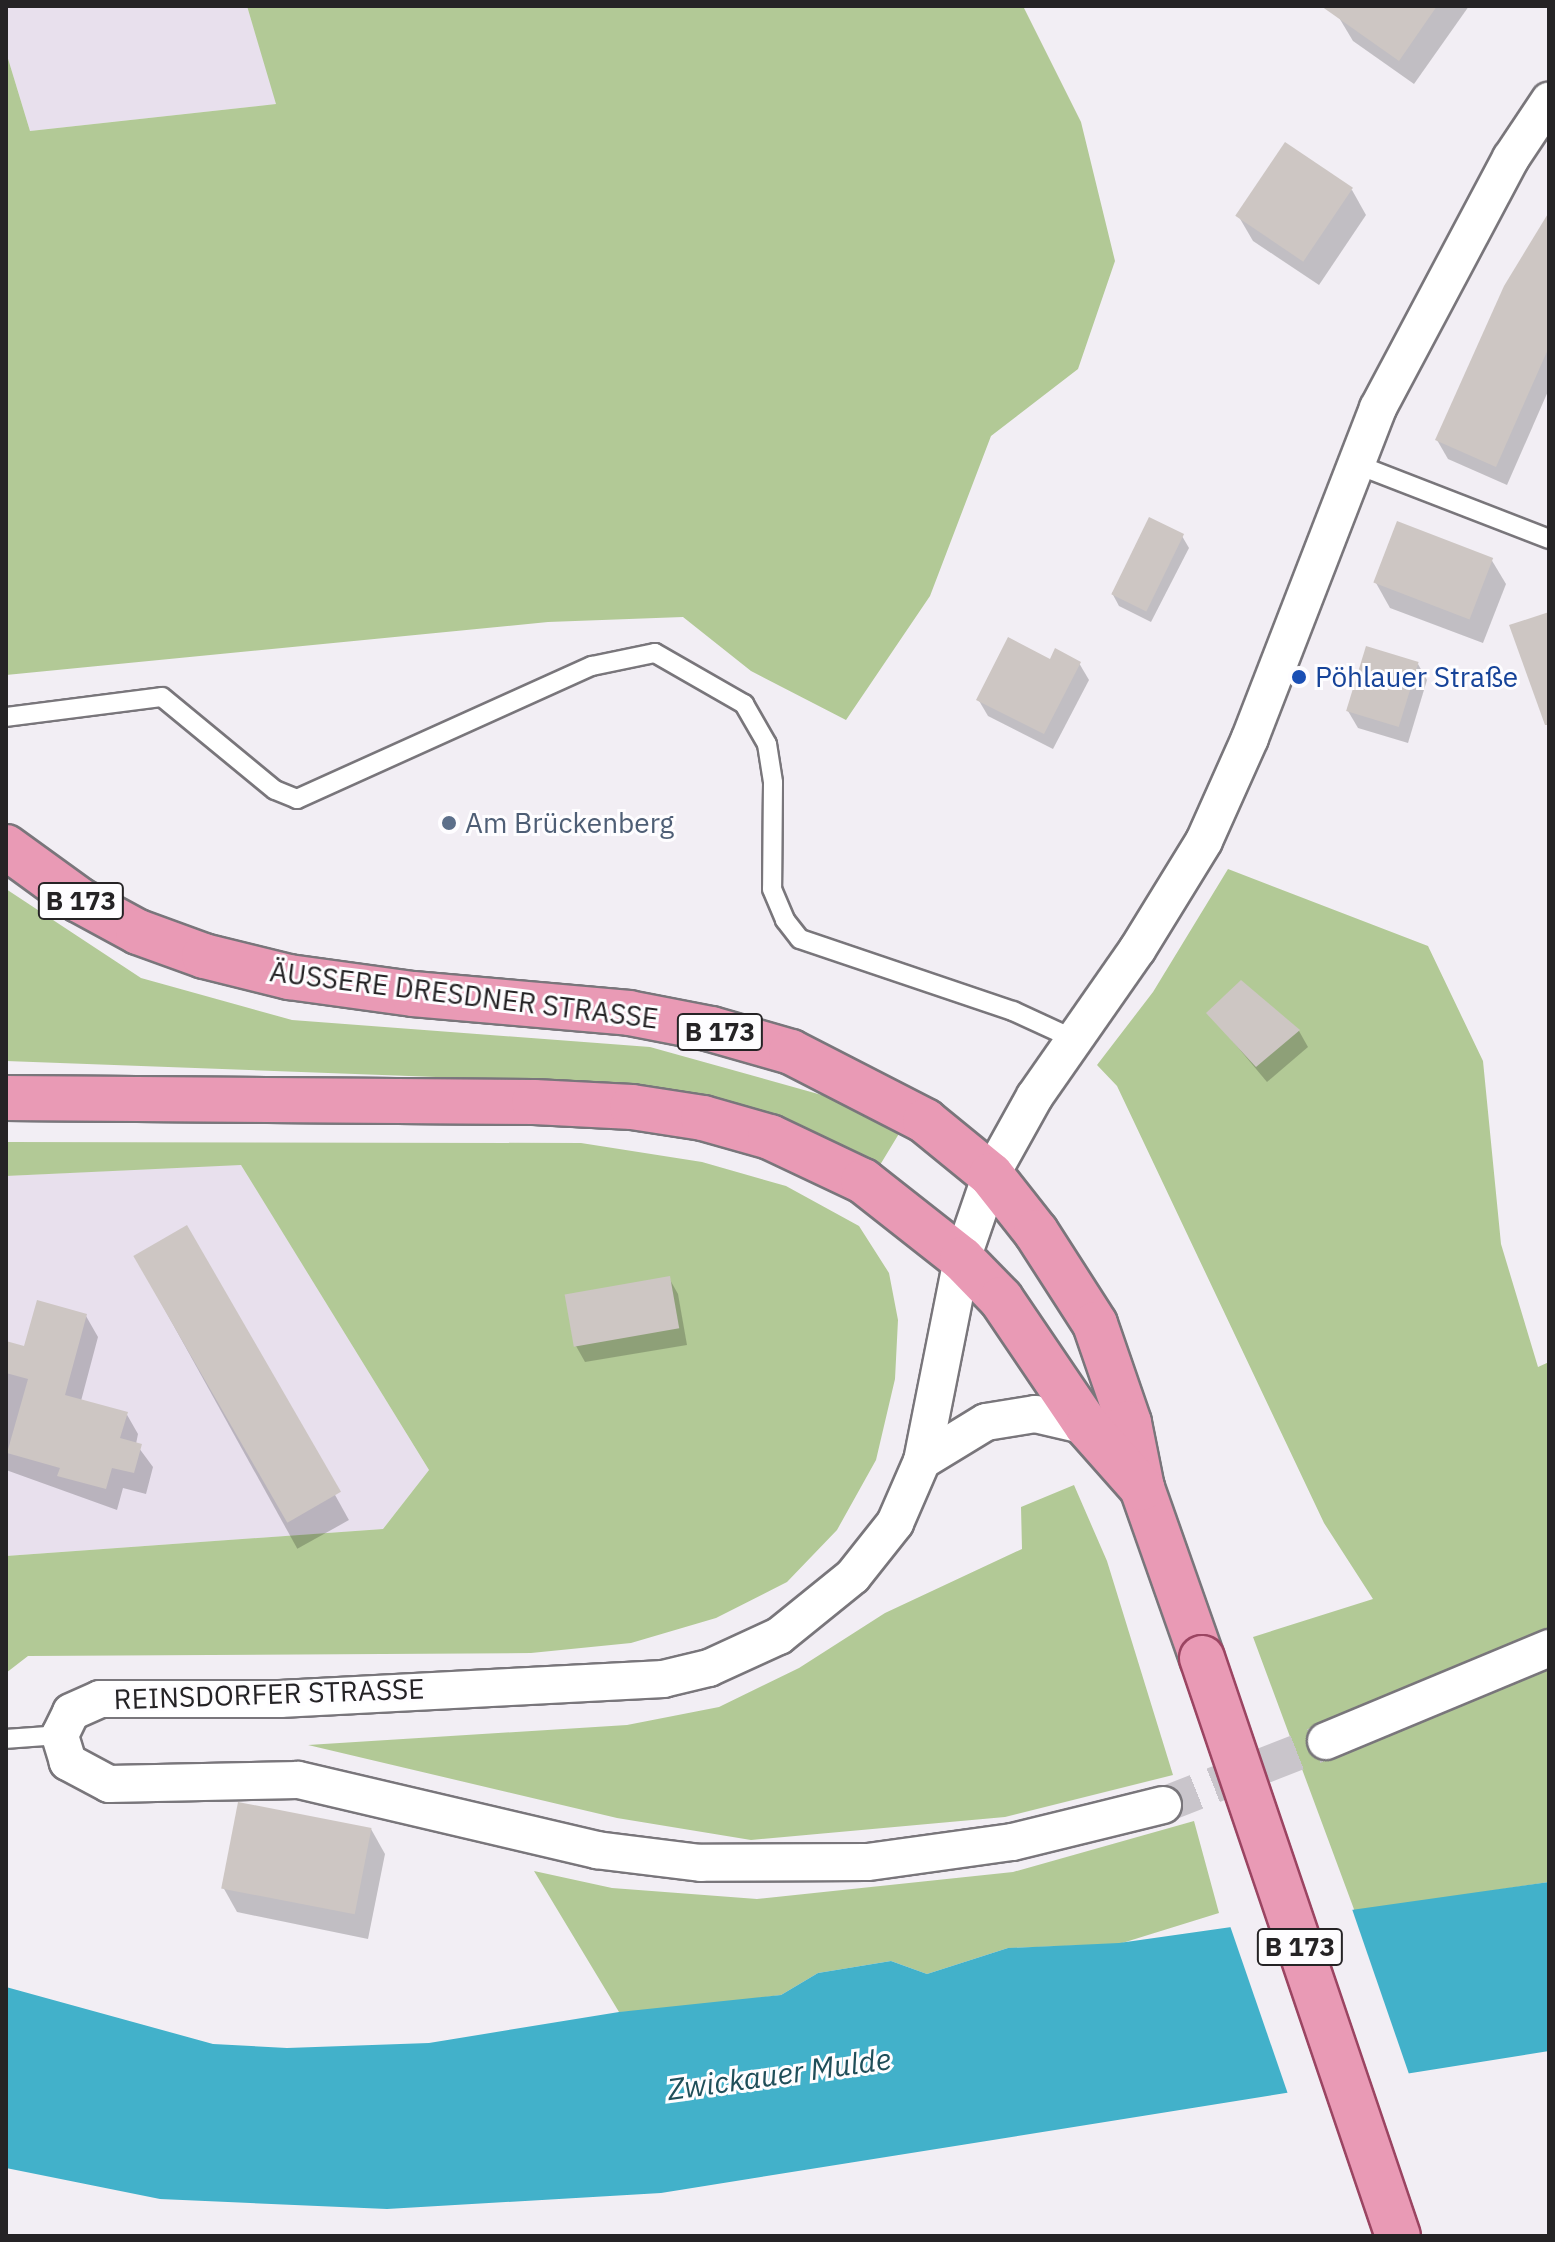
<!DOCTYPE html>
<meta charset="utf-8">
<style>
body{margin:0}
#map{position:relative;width:1555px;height:2242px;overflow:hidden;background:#f2eef4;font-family:"IBM Plex Sans",sans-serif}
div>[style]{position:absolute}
.built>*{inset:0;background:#e8e0ed}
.green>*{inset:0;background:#b2c996}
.water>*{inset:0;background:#42b1ca}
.pier>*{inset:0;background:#f2eef4}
.shadow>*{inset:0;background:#0003;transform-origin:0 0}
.building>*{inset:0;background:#cdc6c3;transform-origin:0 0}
.street-tunnel>*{height:36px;margin-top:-18px;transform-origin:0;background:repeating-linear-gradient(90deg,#c9c5cb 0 36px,transparent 0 54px)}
.roads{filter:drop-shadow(2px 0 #79767b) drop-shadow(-2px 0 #79767b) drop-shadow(0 2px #79767b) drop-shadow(0 -2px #79767b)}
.lane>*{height:18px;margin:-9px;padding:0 9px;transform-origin:9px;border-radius:9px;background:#fff}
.street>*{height:36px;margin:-18px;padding:0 18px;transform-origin:18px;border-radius:18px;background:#fff}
.primary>*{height:44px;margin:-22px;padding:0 22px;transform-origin:22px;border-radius:22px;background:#e99ab5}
.bridges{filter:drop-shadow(2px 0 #9b4562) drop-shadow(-2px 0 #9b4562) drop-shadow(0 2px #9b4562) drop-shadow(0 -2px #9b4562)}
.primary-bridge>*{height:44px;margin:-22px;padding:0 22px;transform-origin:22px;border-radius:22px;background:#e99ab5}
.dots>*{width:22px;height:22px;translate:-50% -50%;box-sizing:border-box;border:4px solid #fefdff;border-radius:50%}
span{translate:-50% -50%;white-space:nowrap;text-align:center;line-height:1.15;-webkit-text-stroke:6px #fefdff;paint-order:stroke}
.shield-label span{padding:2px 6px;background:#fefdff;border:2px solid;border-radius:6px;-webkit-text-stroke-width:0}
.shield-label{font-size:26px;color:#252325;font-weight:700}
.transit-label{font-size:28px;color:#164399}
.left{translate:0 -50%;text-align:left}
.service-label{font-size:28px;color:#4e5e75}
.street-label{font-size:28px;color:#252325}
.water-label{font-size:30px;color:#1f4e59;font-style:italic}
.frame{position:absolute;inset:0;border:8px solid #252325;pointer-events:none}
</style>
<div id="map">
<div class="built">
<div style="clip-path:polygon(6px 6px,247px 6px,277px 104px,30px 131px,6px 52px)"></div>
<div style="clip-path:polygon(241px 1164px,429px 1470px,383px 1529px,6px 1556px,6px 1176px)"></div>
</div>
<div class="green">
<div style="clip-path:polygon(247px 6px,1023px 6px,1081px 122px,1115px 261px,1078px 369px,991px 436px,930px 596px,846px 720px,751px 671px,683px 617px,548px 622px,6px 675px,6px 52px,30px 131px,276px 104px)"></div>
<div style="clip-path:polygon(1228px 869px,1428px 946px,1483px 1061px,1501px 1244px,1538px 1367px,1549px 1362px,1549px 1882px,1355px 1912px,1253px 1637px,1373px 1599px,1324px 1523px,1117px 1086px,1097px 1065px,1153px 992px)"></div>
<div style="clip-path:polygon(6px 889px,141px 978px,292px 1020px,650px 1047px,836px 1099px,900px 1132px,880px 1165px,804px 1128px,726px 1102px,567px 1082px,6px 1061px)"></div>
<div style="clip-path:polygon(6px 1142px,581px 1143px,702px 1162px,786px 1186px,859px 1226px,889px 1273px,898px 1320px,895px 1379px,876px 1460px,837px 1530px,787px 1582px,716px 1618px,631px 1643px,531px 1653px,28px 1656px,6px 1673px,6px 1556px,383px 1529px,429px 1470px,241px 1165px,6px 1176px)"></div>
<div style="clip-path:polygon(1074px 1485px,1107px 1561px,1173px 1775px,1005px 1817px,751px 1840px,617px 1818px,308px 1745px,627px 1725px,719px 1707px,799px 1668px,885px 1613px,1022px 1549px,1021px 1507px)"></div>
<div style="clip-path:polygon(1194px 1821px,1219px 1913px,1119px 1944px,1008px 1948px,927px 1974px,891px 1961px,818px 1973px,781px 1995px,658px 2011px,619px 2012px,534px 1871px,612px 1888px,757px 1899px,1013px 1872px)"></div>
</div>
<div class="water">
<div style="clip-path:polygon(1549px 1882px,1549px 2051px,661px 2193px,387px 2209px,160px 2199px,6px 2168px,6px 1987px,213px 2044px,287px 2048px,429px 2043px,619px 2012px,781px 1995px,818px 1973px,891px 1961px,927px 1974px,1008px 1948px,1119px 1943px)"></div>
</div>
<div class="pier">
<div style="clip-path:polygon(1352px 1909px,1410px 2077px,1289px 2097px,1228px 1920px)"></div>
</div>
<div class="shadow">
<div style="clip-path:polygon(1345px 6px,1469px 6px,1414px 84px,1353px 41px,1338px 16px)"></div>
<div style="clip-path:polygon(1352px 190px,1366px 215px,1319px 285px,1253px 241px,1239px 217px)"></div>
<div style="clip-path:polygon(1549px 217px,1549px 389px,1507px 485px,1448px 459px,1437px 440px)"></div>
<div style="clip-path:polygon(1182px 536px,1189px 548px,1151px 622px,1119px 606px,1112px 593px)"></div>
<div style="clip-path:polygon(1491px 559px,1506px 584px,1483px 643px,1390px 608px,1376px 583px)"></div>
<div style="clip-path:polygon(1079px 663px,1089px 680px,1053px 749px,988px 716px,978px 699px)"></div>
<div style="clip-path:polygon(1418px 664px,1427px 680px,1408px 743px,1358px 728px,1348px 711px)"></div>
<div style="clip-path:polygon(1242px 983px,1299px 1031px,1308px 1047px,1267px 1082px,1209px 1013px)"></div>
<div style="left:187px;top:1228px;width:334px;height:59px;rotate:61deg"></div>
<div style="clip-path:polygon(669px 1278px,678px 1294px,687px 1345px,585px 1362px,576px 1346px)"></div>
<div style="clip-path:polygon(86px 1316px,98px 1337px,81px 1401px,126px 1413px,138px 1434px,136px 1444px,153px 1467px,146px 1494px,123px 1488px,117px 1510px,6px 1470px,6px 1355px)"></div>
<div style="clip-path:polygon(371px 1829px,385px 1854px,368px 1939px,237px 1912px,223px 1887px)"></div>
</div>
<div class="building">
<div style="clip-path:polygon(1321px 6px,1437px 6px,1399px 61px)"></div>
<div style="left:1285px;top:142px;width:82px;height:89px;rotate:34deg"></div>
<div style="clip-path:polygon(1549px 212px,1549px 347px,1496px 467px,1435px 440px,1504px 286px)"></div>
<div style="left:1149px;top:517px;width:39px;height:86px;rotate:26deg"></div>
<div style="left:1397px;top:521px;width:103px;height:66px;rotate:21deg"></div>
<div style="clip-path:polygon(1549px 612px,1549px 725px,1545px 725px,1509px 625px)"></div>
<div style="clip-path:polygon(1008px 637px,1050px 659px,1055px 648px,1081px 662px,1044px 734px,976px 700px)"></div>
<div style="left:1366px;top:646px;width:55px;height:68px;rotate:17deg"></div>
<div style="clip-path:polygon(1241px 980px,1300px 1030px,1256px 1067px,1206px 1013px)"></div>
<div style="left:187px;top:1225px;width:308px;height:62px;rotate:60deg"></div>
<div style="left:670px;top:1276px;width:53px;height:107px;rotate:80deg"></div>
<div style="clip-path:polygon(37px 1300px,87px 1314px,65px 1395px,128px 1412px,120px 1438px,142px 1444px,134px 1473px,112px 1468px,106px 1489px,57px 1476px,60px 1468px,7px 1453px,28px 1379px,6px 1373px,6px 1341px,24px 1346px)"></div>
<div style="left:238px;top:1802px;width:136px;height:88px;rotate:11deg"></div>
</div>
<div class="street-tunnel">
<div style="left:1163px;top:1805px;width:175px;rotate:-21.4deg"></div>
</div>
<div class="roads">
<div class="lane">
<div style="left:1353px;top:463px;width:210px;rotate:21.2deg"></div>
<div style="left:6px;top:717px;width:157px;rotate:-7.3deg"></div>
<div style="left:162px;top:697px;width:146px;rotate:39.5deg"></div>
<div style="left:275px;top:790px;width:24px;rotate:22deg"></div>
<div style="left:297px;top:799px;width:324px;rotate:-24.3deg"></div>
<div style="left:592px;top:666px;width:64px;rotate:-11.7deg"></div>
<div style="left:655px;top:653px;width:103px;rotate:29.8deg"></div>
<div style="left:744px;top:704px;width:46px;rotate:60.1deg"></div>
<div style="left:767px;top:744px;width:39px;rotate:81deg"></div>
<div style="left:773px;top:783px;width:106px;rotate:90.5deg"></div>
<div style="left:772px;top:889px;width:34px;rotate:67deg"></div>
<div style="left:785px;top:920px;width:24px;rotate:52deg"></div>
<div style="left:800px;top:939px;width:225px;rotate:18.7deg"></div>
<div style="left:1013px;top:1011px;width:69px;rotate:24.7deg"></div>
<div style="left:6px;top:1739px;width:54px;rotate:-4.2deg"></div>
</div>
<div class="street">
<div style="left:922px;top:1461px;width:75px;rotate:-31.4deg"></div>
<div style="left:986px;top:1422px;width:50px;rotate:-9.3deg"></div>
<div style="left:1035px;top:1414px;width:53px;rotate:13deg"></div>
<div style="left:1326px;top:1741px;width:242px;rotate:-22.6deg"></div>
<div style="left:1163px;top:1805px;width:155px;rotate:166.2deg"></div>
<div style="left:1012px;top:1842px;width:146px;rotate:172.1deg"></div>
<div style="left:867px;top:1862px;width:166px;rotate:179.7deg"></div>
<div style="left:701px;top:1863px;width:105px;rotate:-172.9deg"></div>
<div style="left:597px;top:1850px;width:307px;rotate:-166.8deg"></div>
<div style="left:298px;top:1780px;width:189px;rotate:178.8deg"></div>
<div style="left:109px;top:1784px;width:47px;rotate:-151.8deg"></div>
<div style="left:68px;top:1762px;width:28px;rotate:-107deg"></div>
<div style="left:60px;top:1735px;width:25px;rotate:-64deg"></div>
<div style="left:71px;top:1712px;width:32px;rotate:-24deg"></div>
<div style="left:100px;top:1699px;width:180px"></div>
<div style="left:280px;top:1699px;width:384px;rotate:-3deg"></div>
<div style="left:663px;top:1679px;width:47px;rotate:-13.4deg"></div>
<div style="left:709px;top:1668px;width:77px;rotate:-24.6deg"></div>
<div style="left:779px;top:1636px;width:95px;rotate:-39deg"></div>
<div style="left:853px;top:1576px;width:68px;rotate:-51.6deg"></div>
<div style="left:895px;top:1523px;width:68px;rotate:-66.5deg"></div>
<div style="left:922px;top:1461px;width:206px;rotate:-78.8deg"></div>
<div style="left:962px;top:1259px;width:89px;rotate:-71deg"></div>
<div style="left:991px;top:1175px;width:90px;rotate:-60.9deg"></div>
<div style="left:1035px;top:1096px;width:178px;rotate:-55.1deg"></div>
<div style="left:1137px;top:950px;width:128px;rotate:-58.4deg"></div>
<div style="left:1204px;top:841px;width:113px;rotate:-65.9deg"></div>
<div style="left:1250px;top:738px;width:354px;rotate:-68.8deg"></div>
<div style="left:1378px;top:408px;width:283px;rotate:-62deg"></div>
<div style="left:1511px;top:158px;width:69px;rotate:-56.3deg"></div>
</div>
<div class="primary">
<div style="left:6px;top:847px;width:90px;rotate:36deg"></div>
<div style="left:79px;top:900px;width:67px;rotate:28.5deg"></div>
<div style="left:138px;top:932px;width:70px;rotate:20deg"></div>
<div style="left:204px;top:956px;width:88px;rotate:13.9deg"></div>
<div style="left:289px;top:977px;width:125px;rotate:7.8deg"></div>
<div style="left:413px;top:994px;width:217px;rotate:5deg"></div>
<div style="left:629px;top:1013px;width:84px;rotate:11deg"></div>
<div style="left:711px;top:1029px;width:83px;rotate:16deg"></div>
<div style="left:791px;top:1052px;width:151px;rotate:27.2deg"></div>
<div style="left:925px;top:1121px;width:85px;rotate:39.3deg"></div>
<div style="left:991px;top:1175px;width:73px;rotate:51.7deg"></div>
<div style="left:1036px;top:1232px;width:109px;rotate:57.3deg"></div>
<div style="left:1095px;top:1324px;width:105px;rotate:71deg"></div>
<div style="left:1129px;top:1423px;width:66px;rotate:78.7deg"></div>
<div style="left:1142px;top:1488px;width:180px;rotate:70.6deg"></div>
<div style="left:6px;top:1098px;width:528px;rotate:0.43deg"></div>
<div style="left:534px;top:1102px;width:98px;rotate:2.9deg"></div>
<div style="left:632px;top:1107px;width:72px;rotate:8.8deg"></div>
<div style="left:703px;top:1118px;width:70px;rotate:15.8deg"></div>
<div style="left:770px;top:1137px;width:103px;rotate:25.3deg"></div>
<div style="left:863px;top:1181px;width:126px;rotate:38.2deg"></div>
<div style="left:962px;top:1259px;width:56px;rotate:45.7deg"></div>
<div style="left:1001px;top:1299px;width:153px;rotate:55.9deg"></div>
<div style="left:1087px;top:1426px;width:83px;rotate:48.4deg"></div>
</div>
</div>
<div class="bridges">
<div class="primary-bridge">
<div style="left:1202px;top:1658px;width:610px;rotate:71.27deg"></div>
</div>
</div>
<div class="dots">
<div style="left:1299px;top:677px;background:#1a4fb4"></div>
<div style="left:449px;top:823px;background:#5c6f8a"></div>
</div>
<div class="shield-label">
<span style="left:81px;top:901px">B 173</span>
<span style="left:720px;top:1032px">B 173</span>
<span style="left:1300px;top:1947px">B 173</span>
</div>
<div class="transit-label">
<span class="left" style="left:1315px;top:677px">Pöhlauer Straße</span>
</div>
<div class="service-label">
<span class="left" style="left:465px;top:823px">Am Brückenberg</span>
</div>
<div class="street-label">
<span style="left:464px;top:995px;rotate:7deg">ÄUSSERE DRESDNER STRASSE</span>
<span style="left:269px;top:1694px;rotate:-2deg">REINSDORFER STRASSE</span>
</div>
<div class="water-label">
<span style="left:779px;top:2074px;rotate:-8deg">Zwickauer Mulde</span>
</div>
<div class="frame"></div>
</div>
